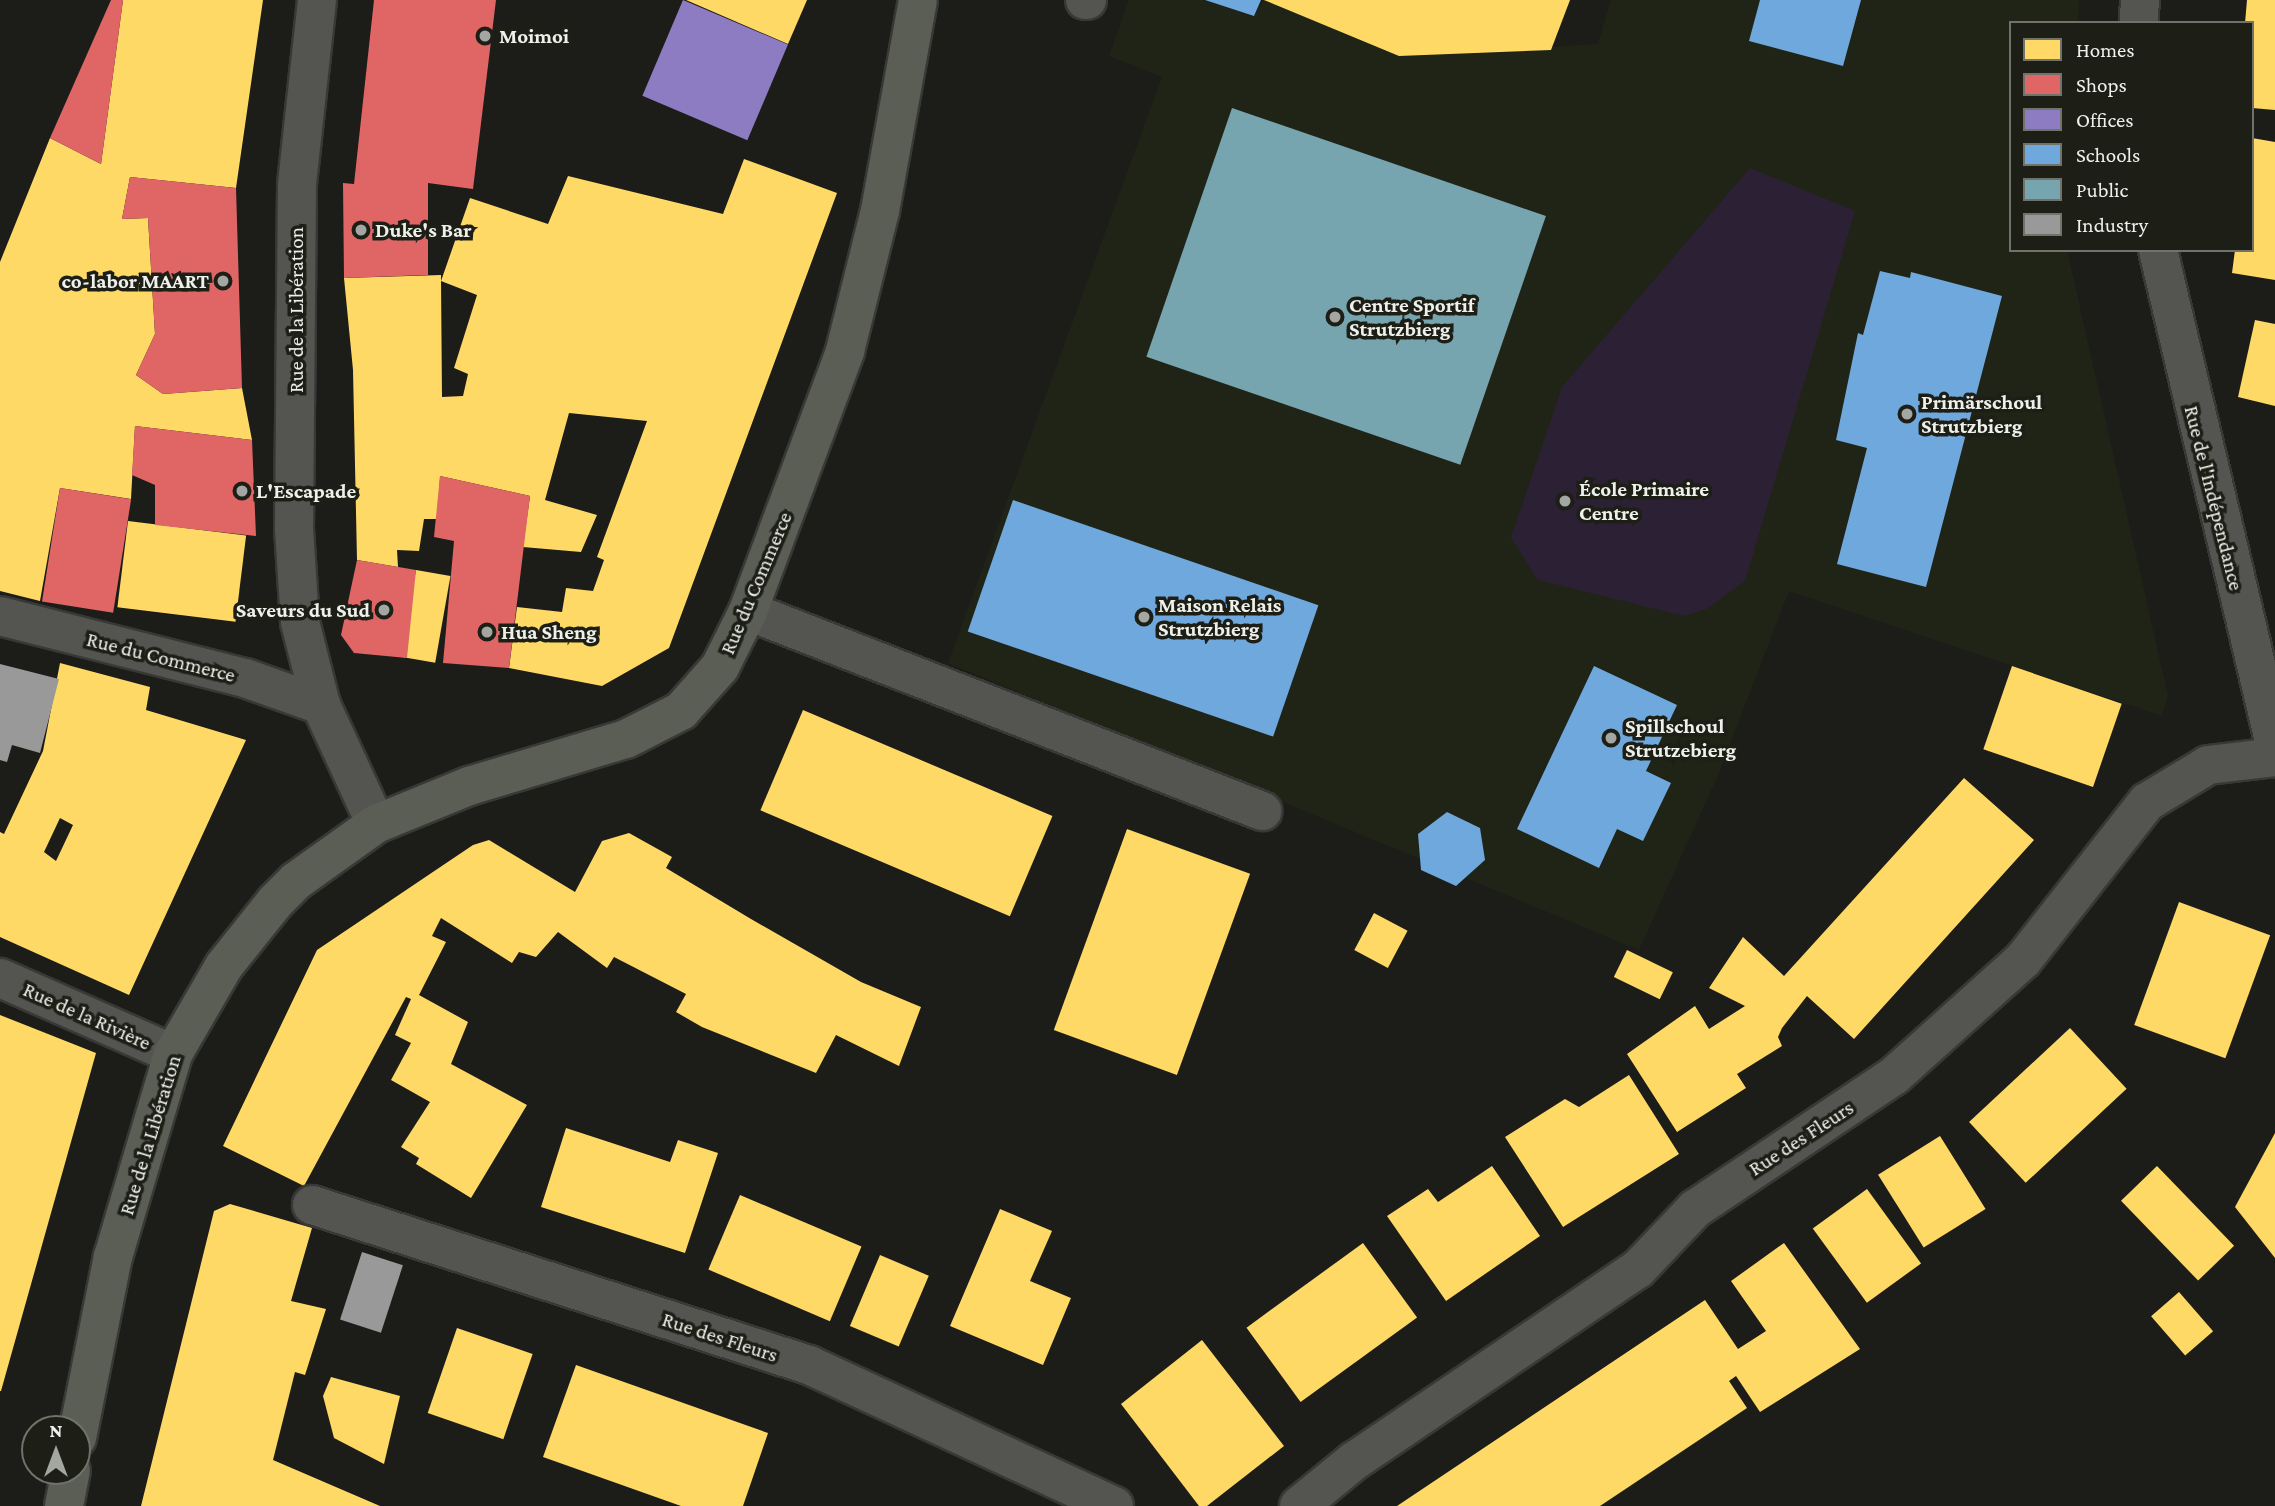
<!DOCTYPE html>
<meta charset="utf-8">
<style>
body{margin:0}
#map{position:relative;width:2275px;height:1506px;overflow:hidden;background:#1c1d19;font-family:"Crimson Pro",serif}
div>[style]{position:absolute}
.built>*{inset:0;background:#202417}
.green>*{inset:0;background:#2c2035}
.homes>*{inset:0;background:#ffd966;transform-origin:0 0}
.shops>*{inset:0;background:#e06666;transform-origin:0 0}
.offices>*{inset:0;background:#8e7cc3;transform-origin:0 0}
.schools>*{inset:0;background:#6fa8dc;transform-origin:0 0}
.public>*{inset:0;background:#76a5af;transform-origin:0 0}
.industry>*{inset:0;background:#999;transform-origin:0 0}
.roads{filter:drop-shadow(2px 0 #383936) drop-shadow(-2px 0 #383936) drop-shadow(0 2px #383936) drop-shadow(0 -2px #383936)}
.minor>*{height:38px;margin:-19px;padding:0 19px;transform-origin:19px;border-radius:19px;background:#545551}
.major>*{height:38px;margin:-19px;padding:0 19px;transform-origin:19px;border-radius:19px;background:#5b5e54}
.dots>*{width:19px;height:19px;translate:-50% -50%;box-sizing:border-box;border:4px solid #1d1f17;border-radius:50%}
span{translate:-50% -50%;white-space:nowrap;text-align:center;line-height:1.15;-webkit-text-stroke:7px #1d1f17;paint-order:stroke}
.poi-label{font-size:21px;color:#eef0ea;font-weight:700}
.left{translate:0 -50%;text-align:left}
.right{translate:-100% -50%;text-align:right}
.street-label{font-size:21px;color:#eef0ea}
.legend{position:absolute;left:2009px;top:21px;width:245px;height:231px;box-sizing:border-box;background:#1d1f17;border:2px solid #71736b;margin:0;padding:9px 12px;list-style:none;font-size:21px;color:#eef0ea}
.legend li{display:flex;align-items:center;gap:14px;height:35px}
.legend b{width:35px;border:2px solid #71736b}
.north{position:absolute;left:21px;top:1415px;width:70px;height:70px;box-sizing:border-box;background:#1d1f17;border:2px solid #71736b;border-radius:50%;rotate:0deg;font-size:19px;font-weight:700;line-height:28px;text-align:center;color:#eef0ea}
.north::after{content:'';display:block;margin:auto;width:24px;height:32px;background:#a4a6a1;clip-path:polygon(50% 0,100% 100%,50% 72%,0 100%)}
</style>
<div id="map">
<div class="built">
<div style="clip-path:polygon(1129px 0,1203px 0,1254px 16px,1264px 0,1399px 56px,1598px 44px,1611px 0,2079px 0,2078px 23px,2011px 23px,2011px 250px,2067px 250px,2168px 696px,2162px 716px,1789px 591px,1718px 775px,1639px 950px,948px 663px,1162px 77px,1109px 56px)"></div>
</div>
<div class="green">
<div style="clip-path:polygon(1750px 168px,1855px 211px,1745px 581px,1706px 609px,1684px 616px,1538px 580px,1511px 538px,1562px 387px)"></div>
</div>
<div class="homes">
<div style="clip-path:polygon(123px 0,263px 0,236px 188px,130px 177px,122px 219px,148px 218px,155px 334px,136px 375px,163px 394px,242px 388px,252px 440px,135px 426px,131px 499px,60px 488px,40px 601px,0 591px,0 262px,50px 138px,101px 164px)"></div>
<div style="clip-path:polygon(686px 0,807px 0,788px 44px)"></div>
<div style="clip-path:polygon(1264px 0,1570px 0,1551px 50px,1399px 56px)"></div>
<div style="clip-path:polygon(2247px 0,2275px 0,2275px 110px,2252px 108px,2252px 23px,2245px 23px)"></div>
<div style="clip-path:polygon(2252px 138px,2275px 142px,2275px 280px,2232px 273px,2235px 250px,2252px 250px)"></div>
<div style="clip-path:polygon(evenodd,744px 159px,837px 193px,669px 648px,602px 686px,509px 668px,517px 607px,562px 612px,566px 588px,593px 591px,604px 560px,597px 557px,647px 421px,569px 413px,545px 500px,597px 515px,581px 552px,523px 547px,530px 496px,440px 476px,438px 519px,424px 519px,419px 551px,397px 550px,398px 567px,357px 560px,353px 370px,344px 278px,441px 275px,441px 281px,470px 198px,548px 224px,568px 176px,723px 214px,744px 159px,441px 281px,477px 295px,454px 368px,468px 374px,463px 396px,442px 397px,441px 281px)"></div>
<div style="clip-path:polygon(2255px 320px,2275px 324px,2275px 406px,2238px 397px)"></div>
<div style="left:128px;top:521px;width:119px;height:87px;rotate:7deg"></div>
<div style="left:416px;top:570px;width:35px;height:88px;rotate:10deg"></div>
<div style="clip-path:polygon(evenodd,60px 663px,150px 687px,146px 710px,246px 740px,129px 995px,0 937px,0 832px,4px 834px,43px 751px,60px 663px,60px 818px,73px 825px,56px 861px,44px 852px,60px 818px)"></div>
<div style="left:2012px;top:666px;width:116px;height:88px;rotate:19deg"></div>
<div style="left:803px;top:710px;width:271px;height:109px;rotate:23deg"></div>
<div style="clip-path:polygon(1964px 778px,2034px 840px,1854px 1039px,1807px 996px,1782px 1028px,1778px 1037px,1782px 1046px,1737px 1074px,1746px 1088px,1677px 1132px,1627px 1054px,1695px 1006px,1709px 1029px,1745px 1006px,1709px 988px,1743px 937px,1784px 976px)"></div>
<div style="left:1127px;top:829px;width:131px;height:214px;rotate:20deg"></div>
<div style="clip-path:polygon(629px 833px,672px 857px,666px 868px,751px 919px,861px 982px,921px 1007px,899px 1066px,836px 1035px,816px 1073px,702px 1027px,676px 1012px,686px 994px,614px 957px,607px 968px,558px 932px,536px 957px,519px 952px,512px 963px,441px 918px,432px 936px,446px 942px,419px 995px,468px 1022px,451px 1064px,527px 1105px,471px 1198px,416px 1164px,419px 1158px,401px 1147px,430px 1102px,391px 1080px,411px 1043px,395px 1035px,411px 999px,406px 997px,304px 1186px,223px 1146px,317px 950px,473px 845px,489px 840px,575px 892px,602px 841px)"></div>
<div style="left:2179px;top:902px;width:97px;height:131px;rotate:20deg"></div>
<div style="left:1374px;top:913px;width:38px;height:42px;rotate:28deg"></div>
<div style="left:1627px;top:950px;width:51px;height:30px;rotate:26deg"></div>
<div style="clip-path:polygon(0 1015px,96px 1053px,1px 1391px,0 1391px)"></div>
<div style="left:2070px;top:1028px;width:83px;height:138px;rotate:47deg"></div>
<div style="clip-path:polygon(1629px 1075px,1679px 1154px,1563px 1227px,1505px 1137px,1565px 1099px,1579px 1107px)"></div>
<div style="clip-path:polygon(566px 1128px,670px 1162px,678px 1140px,718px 1153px,685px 1253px,541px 1207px)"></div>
<div style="clip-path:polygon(2275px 1133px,2275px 1258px,2235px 1207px)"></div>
<div style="left:1940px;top:1136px;width:86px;height:73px;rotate:58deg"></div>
<div style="clip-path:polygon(1492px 1166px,1540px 1236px,1446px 1301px,1387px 1216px,1428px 1189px,1438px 1202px)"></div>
<div style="left:2157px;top:1166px;width:111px;height:50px;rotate:46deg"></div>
<div style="left:1867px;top:1189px;width:92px;height:67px;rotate:54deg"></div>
<div style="left:740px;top:1195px;width:132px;height:81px;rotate:23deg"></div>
<div style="clip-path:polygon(230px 1204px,312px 1228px,291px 1301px,326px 1309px,305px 1375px,295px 1372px,273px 1460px,380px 1506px,141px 1506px,214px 1211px)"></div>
<div style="clip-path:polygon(1000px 1209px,1052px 1231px,1030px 1281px,1071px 1298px,1043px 1365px,950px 1326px)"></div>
<div style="left:1363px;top:1243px;width:92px;height:144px;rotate:54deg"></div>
<div style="clip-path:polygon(1784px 1243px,1860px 1349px,1760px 1412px,1736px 1376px,1729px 1381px,1747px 1408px,1600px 1506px,1397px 1506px,1705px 1300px,1738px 1349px,1766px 1331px,1731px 1281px)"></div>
<div style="left:880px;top:1255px;width:53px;height:77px;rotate:23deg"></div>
<div style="left:2179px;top:1292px;width:52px;height:37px;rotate:49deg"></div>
<div style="left:457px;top:1328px;width:80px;height:90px;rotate:19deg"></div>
<div style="clip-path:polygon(1202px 1340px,1284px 1446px,1207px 1506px,1199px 1506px,1121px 1404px)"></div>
<div style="clip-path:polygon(576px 1365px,768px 1433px,743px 1506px,681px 1506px,543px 1457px)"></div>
<div style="clip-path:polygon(331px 1377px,400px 1396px,384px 1464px,334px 1438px,323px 1396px)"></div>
</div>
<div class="shops">
<div style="clip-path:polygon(111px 0,123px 0,101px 164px,50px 138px)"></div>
<div style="clip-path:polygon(374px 0,496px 0,473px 189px,428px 183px,428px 275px,344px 278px,343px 183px,354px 184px)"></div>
<div style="clip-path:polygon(130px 177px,236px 188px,242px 388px,163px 394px,136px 375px,155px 334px,148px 218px,122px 219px)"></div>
<div style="clip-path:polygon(135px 426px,252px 440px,256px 536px,155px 525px,155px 485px,132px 475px)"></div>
<div style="clip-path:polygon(440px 476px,530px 496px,509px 668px,443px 663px,454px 541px,434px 537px)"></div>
<div style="left:60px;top:488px;width:72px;height:115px;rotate:9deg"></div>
<div style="clip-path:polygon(357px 560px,416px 570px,407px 658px,354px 653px,341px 635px)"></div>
</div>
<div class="offices">
<div style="left:683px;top:0;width:114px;height:104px;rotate:23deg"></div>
</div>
<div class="schools">
<div style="clip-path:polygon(1205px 0,1261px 0,1254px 16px)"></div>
<div style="clip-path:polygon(1760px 0,1861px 0,1843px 66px,1749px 41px)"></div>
<div style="clip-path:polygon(1880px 271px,1910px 278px,1911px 272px,2002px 296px,1926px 587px,1837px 564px,1867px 448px,1836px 440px,1858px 333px,1863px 335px)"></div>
<div style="left:1013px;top:500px;width:323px;height:139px;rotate:19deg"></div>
<div style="clip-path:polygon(1594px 666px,1677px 705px,1646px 771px,1671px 783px,1643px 841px,1617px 829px,1599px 868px,1517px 829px)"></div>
<div style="clip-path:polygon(1447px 812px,1480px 828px,1485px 860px,1456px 886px,1421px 870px,1418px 834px)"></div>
</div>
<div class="public">
<div style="left:1232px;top:108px;width:332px;height:263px;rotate:19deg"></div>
</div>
<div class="industry">
<div style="clip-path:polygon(0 664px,59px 679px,40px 753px,12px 745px,7px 762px,0 760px)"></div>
<div style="left:362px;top:1252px;width:43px;height:71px;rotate:18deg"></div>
</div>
<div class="roads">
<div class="minor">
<div style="left:317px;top:0;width:186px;rotate:96.2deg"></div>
<div style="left:297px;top:185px;width:344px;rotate:90.5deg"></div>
<div style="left:294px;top:529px;width:93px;rotate:86.3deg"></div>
<div style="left:300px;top:622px;width:86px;rotate:75.8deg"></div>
<div style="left:321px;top:705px;width:131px;rotate:65.2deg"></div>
<div style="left:1085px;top:0;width:2px"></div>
<div style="left:2139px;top:23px;width:23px;rotate:-88deg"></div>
<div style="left:2158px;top:250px;width:509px;rotate:76.7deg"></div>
<div style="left:748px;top:611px;width:552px;rotate:21.26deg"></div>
<div style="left:0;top:616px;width:253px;rotate:14.2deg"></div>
<div style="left:245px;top:678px;width:81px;rotate:19.6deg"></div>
<div style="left:0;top:978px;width:189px;rotate:23.7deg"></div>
<div style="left:312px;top:1205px;width:522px;rotate:17.85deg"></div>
<div style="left:809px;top:1365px;width:336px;rotate:24.8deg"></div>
<div style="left:1299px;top:1506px;width:71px;rotate:-39.3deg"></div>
<div style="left:1354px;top:1461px;width:343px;rotate:-34.1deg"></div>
<div style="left:1638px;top:1269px;width:83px;rotate:-46.5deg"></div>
<div style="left:1695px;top:1209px;width:239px;rotate:-33.8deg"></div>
<div style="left:1894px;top:1076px;width:173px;rotate:-42deg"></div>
<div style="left:2023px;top:960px;width:201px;rotate:-51.9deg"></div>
<div style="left:2147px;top:802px;width:71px;rotate:-31.2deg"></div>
<div style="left:2208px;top:765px;width:67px;rotate:-6.8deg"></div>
</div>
<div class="major">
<div style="left:77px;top:1438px;width:185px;rotate:-78.8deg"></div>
<div style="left:113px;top:1257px;width:212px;rotate:-73.5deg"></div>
<div style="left:173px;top:1054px;width:102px;rotate:-59.9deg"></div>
<div style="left:224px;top:966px;width:82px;rotate:-51.4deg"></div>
<div style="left:275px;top:902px;width:30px;rotate:-45deg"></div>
<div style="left:296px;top:881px;width:98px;rotate:-35.5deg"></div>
<div style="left:376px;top:824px;width:100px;rotate:-22.2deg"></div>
<div style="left:469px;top:786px;width:164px;rotate:-16.7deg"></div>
<div style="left:626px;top:739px;width:62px;rotate:-27deg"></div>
<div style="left:681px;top:711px;width:59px;rotate:-48.4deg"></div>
<div style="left:720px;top:667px;width:63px;rotate:-63.4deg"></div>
<div style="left:748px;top:611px;width:278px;rotate:-69.5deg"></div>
<div style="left:845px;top:351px;width:144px;rotate:-76deg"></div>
<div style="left:880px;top:211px;width:214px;rotate:-79.8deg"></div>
<div style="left:64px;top:1506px;width:36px;rotate:-79deg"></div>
</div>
</div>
<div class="dots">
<div style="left:485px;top:36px;background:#a4a6a1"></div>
<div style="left:361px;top:230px;background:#a4a6a1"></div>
<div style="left:223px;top:281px;background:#a4a6a1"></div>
<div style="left:1335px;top:317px;background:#a4a6a1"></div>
<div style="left:1907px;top:414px;background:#a4a6a1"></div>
<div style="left:242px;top:491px;background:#a4a6a1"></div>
<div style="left:1565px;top:501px;background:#a4a6a1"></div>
<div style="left:384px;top:610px;background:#a4a6a1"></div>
<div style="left:1144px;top:617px;background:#a4a6a1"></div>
<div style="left:487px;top:632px;background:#a4a6a1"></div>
<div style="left:1611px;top:738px;background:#a4a6a1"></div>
</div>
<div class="poi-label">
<span class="left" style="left:499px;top:36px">Moimoi</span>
<span class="left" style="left:375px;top:230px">Duke's Bar</span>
<span class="right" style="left:209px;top:281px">co-labor MAART</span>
<span class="left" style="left:1349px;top:317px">Centre Sportif<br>Strutzbierg</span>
<span class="left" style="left:1921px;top:414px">Primärschoul<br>Strutzbierg</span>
<span class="left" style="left:1579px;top:501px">École Primaire<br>Centre</span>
<span class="left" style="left:256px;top:491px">L'Escapade</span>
<span class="left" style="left:1158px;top:617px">Maison Relais<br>Strutzbierg</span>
<span class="right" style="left:370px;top:610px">Saveurs du Sud</span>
<span class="left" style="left:501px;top:632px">Hua Sheng</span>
<span class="left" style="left:1625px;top:738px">Spillschoul<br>Strutzebierg</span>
</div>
<div class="street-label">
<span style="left:296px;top:310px;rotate:-90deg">Rue de la Libération</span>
<span style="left:2214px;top:498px;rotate:76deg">Rue de l'Indépendance</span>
<span style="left:756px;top:583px;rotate:-67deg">Rue du Commerce</span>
<span style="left:161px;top:657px;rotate:14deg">Rue du Commerce</span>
<span style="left:87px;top:1016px;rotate:24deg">Rue de la Rivière</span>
<span style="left:150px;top:1135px;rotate:-73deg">Rue de la Libération</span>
<span style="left:1801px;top:1138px;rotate:-33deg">Rue des Fleurs</span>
<span style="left:720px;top:1337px;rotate:18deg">Rue des Fleurs</span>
</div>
<ul class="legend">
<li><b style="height:19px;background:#ffd966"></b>Homes</li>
<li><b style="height:19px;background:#e06666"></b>Shops</li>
<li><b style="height:19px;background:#8e7cc3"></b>Offices</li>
<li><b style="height:19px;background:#6fa8dc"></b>Schools</li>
<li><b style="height:19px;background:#76a5af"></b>Public</li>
<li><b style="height:19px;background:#999"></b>Industry</li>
</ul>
<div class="north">N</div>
</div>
